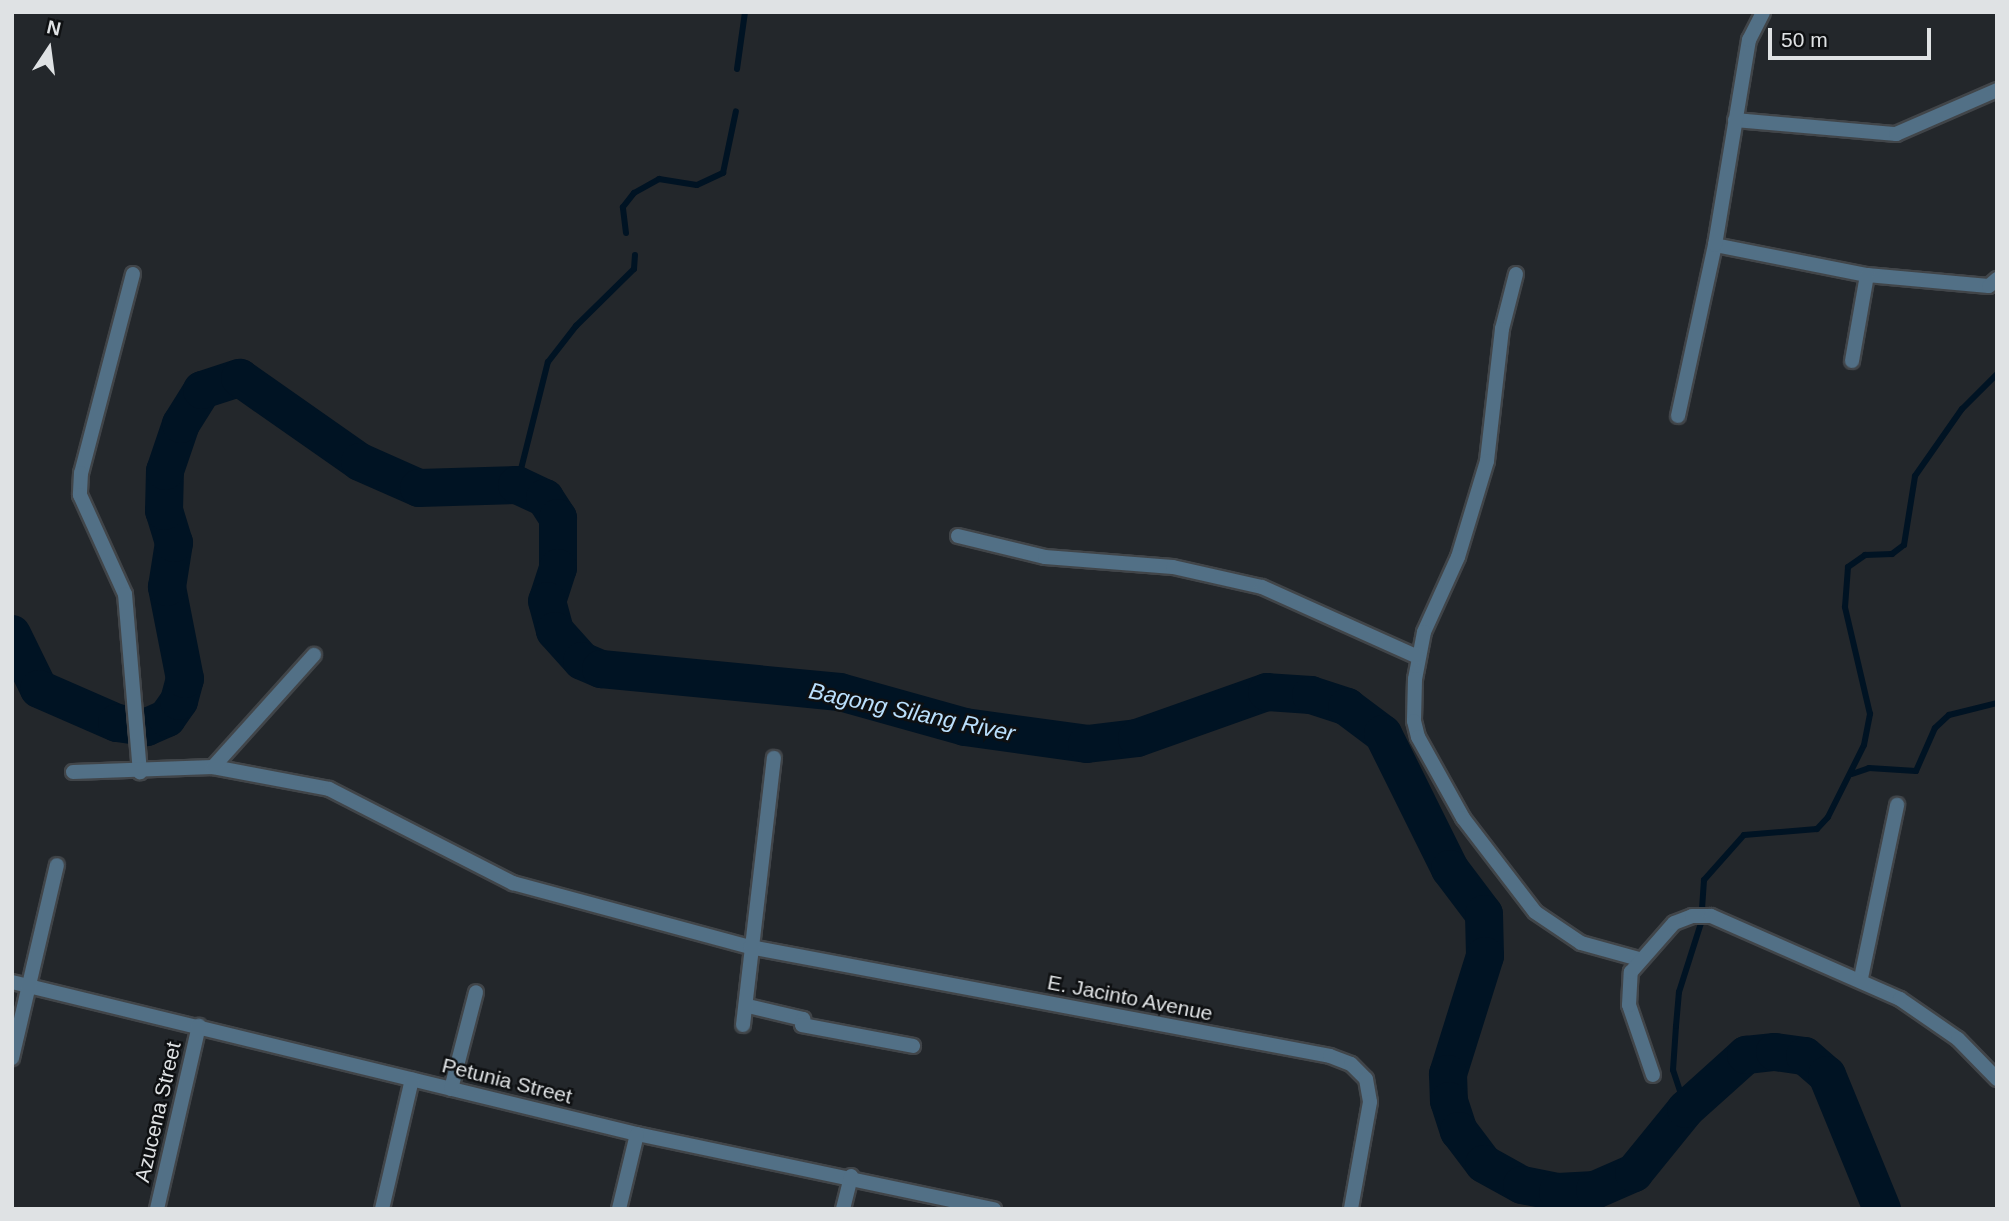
<!DOCTYPE html>
<style>
body{margin:0}
#map{position:relative;width:2009px;height:1221px;overflow:hidden;background:#23272b;font-family:Arial,sans-serif}
div>[style]{position:absolute}
.stream>*{height:6px;margin:-3px;padding:0 3px;transform-origin:3px;border-radius:3px;background:#001323}
.river>*{height:38px;margin:-19px;padding:0 19px;transform-origin:19px;border-radius:19px;background:#001323}
.roads{filter:drop-shadow(2px 0 #414549) drop-shadow(-2px 0 #414549) drop-shadow(0 2px #414549) drop-shadow(0 -2px #414549)}
.street>*{height:14px;margin:-7px;padding:0 7px;transform-origin:7px;border-radius:7px;background:#527086}
span{translate:-50% -50%;white-space:nowrap;text-align:center;line-height:1.15;-webkit-text-stroke:5px #0e1012;paint-order:stroke}
.street-label{font-size:21px;color:#dfe2e4}
.water-label{font-size:23px;color:#bbe0fd;font-style:italic}
.frame{position:absolute;inset:0;border:14px solid #dfe2e4;pointer-events:none}
.north{position:absolute;left:14px;top:14px;width:70px;height:70px;-webkit-text-stroke:5px #0e1012;paint-order:stroke;rotate:13deg;font-size:19px;font-weight:700;line-height:28px;text-align:center;color:#dfe2e4}
.north::after{content:'';display:block;margin:auto;width:24px;height:32px;background:#dfe2e4;clip-path:polygon(50% 0,100% 100%,50% 72%,0 100%)}
.scale{position:absolute;left:1768px;top:28px;width:163px;height:32px;box-sizing:border-box;border:4px solid #dfe2e4;border-top:0;padding-left:9px;font-size:21px;line-height:24px;white-space:nowrap;color:#dfe2e4;-webkit-text-stroke:5px #0e1012;paint-order:stroke}
</style>
<div id="map">
<div class="stream">
<div style="left:737px;top:69px;width:58px;rotate:-82deg"></div>
<div style="left:626px;top:233px;width:26px;rotate:-97deg"></div>
<div style="left:623px;top:207px;width:18px;rotate:-52deg"></div>
<div style="left:634px;top:193px;width:29px;rotate:-29deg"></div>
<div style="left:659px;top:179px;width:38px;rotate:9deg"></div>
<div style="left:697px;top:185px;width:29px;rotate:-25deg"></div>
<div style="left:723px;top:173px;width:63px;rotate:-78.2deg"></div>
<div style="left:517px;top:485px;width:127px;rotate:-75.9deg"></div>
<div style="left:548px;top:362px;width:46px;rotate:-52.1deg"></div>
<div style="left:576px;top:326px;width:81px;rotate:-44.5deg"></div>
<div style="left:634px;top:269px;width:14px;rotate:-86deg"></div>
<div style="left:1852px;top:774px;width:18px;rotate:-19deg"></div>
<div style="left:1869px;top:768px;width:47px;rotate:3.7deg"></div>
<div style="left:1916px;top:771px;width:47px;rotate:-66.2deg"></div>
<div style="left:1935px;top:728px;width:19px;rotate:-43deg"></div>
<div style="left:1949px;top:715px;width:49px;rotate:-14deg"></div>
<div style="left:1686px;top:1109px;width:41px;rotate:-108.4deg"></div>
<div style="left:1673px;top:1070px;width:44px;rotate:-86.1deg"></div>
<div style="left:1676px;top:1026px;width:34px;rotate:-85deg"></div>
<div style="left:1679px;top:992px;width:72px;rotate:-72.3deg"></div>
<div style="left:1701px;top:923px;width:43px;rotate:-86deg"></div>
<div style="left:1704px;top:880px;width:60px;rotate:-48.4deg"></div>
<div style="left:1744px;top:835px;width:73px;rotate:-4.7deg"></div>
<div style="left:1817px;top:829px;width:16px;rotate:-47deg"></div>
<div style="left:1828px;top:817px;width:80px;rotate:-63.4deg"></div>
<div style="left:1864px;top:745px;width:32px;rotate:-79deg"></div>
<div style="left:1870px;top:714px;width:110px;rotate:-103.2deg"></div>
<div style="left:1845px;top:607px;width:40px;rotate:-85.7deg"></div>
<div style="left:1848px;top:567px;width:21px;rotate:-35deg"></div>
<div style="left:1865px;top:555px;width:27px;rotate:-2deg"></div>
<div style="left:1892px;top:554px;width:15px;rotate:-37deg"></div>
<div style="left:1904px;top:545px;width:70px;rotate:-80.9deg"></div>
<div style="left:1915px;top:476px;width:82px;rotate:-55deg"></div>
<div style="left:1962px;top:409px;width:49px;rotate:-45deg"></div>
</div>
<div class="river">
<div style="left:12px;top:634px;width:61px;rotate:63.9deg"></div>
<div style="left:39px;top:689px;width:85px;rotate:23.6deg"></div>
<div style="left:117px;top:723px;width:30px;rotate:8deg"></div>
<div style="left:147px;top:727px;width:22px;rotate:-24deg"></div>
<div style="left:167px;top:718px;width:21px;rotate:-55deg"></div>
<div style="left:179px;top:701px;width:23px;rotate:-75deg"></div>
<div style="left:185px;top:679px;width:94px;rotate:-101.1deg"></div>
<div style="left:167px;top:587px;width:45px;rotate:-81deg"></div>
<div style="left:174px;top:543px;width:34px;rotate:-107deg"></div>
<div style="left:164px;top:511px;width:40px;rotate:-88.6deg"></div>
<div style="left:165px;top:471px;width:50px;rotate:-71.2deg"></div>
<div style="left:181px;top:424px;width:40px;rotate:-58deg"></div>
<div style="left:202px;top:390px;width:40px;rotate:-18deg"></div>
<div style="left:240px;top:378px;width:146px;rotate:35deg"></div>
<div style="left:360px;top:462px;width:64px;rotate:23.8deg"></div>
<div style="left:419px;top:488px;width:98px;rotate:-1.8deg"></div>
<div style="left:517px;top:485px;width:31px;rotate:25deg"></div>
<div style="left:545px;top:498px;width:24px;rotate:57deg"></div>
<div style="left:558px;top:518px;width:50px;rotate:90deg"></div>
<div style="left:558px;top:568px;width:35px;rotate:108deg"></div>
<div style="left:547px;top:601px;width:31px;rotate:75deg"></div>
<div style="left:555px;top:631px;width:40px;rotate:48deg"></div>
<div style="left:582px;top:661px;width:21px;rotate:23deg"></div>
<div style="left:601px;top:669px;width:240px;rotate:5.5deg"></div>
<div style="left:840px;top:692px;width:130px;rotate:15.6deg"></div>
<div style="left:965px;top:727px;width:123px;rotate:7.9deg"></div>
<div style="left:1087px;top:744px;width:50px;rotate:-6.8deg"></div>
<div style="left:1137px;top:738px;width:138px;rotate:-19.5deg"></div>
<div style="left:1267px;top:692px;width:44px;rotate:3.9deg"></div>
<div style="left:1311px;top:695px;width:38px;rotate:18deg"></div>
<div style="left:1347px;top:707px;width:45px;rotate:36.9deg"></div>
<div style="left:1383px;top:734px;width:151px;rotate:63.6deg"></div>
<div style="left:1450px;top:869px;width:56px;rotate:52.9deg"></div>
<div style="left:1484px;top:914px;width:42px;rotate:88.6deg"></div>
<div style="left:1485px;top:956px;width:124px;rotate:107.4deg"></div>
<div style="left:1448px;top:1074px;width:27px;rotate:88deg"></div>
<div style="left:1449px;top:1101px;width:32px;rotate:72deg"></div>
<div style="left:1459px;top:1131px;width:41px;rotate:52.9deg"></div>
<div style="left:1484px;top:1164px;width:43px;rotate:28.9deg"></div>
<div style="left:1522px;top:1185px;width:37px;rotate:11deg"></div>
<div style="left:1558px;top:1192px;width:37px;rotate:-3deg"></div>
<div style="left:1595px;top:1190px;width:43px;rotate:-23.6deg"></div>
<div style="left:1634px;top:1173px;width:82px;rotate:-50.9deg"></div>
<div style="left:1686px;top:1109px;width:81px;rotate:-42deg"></div>
<div style="left:1746px;top:1055px;width:29px;rotate:-6deg"></div>
<div style="left:1775px;top:1052px;width:30px;rotate:8deg"></div>
<div style="left:1805px;top:1056px;width:29px;rotate:41deg"></div>
<div style="left:1827px;top:1075px;width:145px;rotate:67.7deg"></div>
</div>
<div class="roads">
<div class="street">
<div style="left:1735px;top:120px;width:162px;rotate:5deg"></div>
<div style="left:1896px;top:134px;width:110px;rotate:-23.5deg"></div>
<div style="left:1715px;top:245px;width:155px;rotate:11.2deg"></div>
<div style="left:1867px;top:275px;width:122px;rotate:5.2deg"></div>
<div style="left:1989px;top:286px;width:11px;rotate:-41deg"></div>
<div style="left:133px;top:274px;width:206px;rotate:104.6deg"></div>
<div style="left:81px;top:473px;width:22px;rotate:93deg"></div>
<div style="left:80px;top:495px;width:109px;rotate:65.6deg"></div>
<div style="left:125px;top:594px;width:179px;rotate:85.2deg"></div>
<div style="left:1516px;top:274px;width:57px;rotate:104.3deg"></div>
<div style="left:1502px;top:329px;width:133px;rotate:96.5deg"></div>
<div style="left:1487px;top:461px;width:100px;rotate:106.8deg"></div>
<div style="left:1458px;top:557px;width:82px;rotate:114.4deg"></div>
<div style="left:1424px;top:632px;width:48px;rotate:100.8deg"></div>
<div style="left:1415px;top:679px;width:42px;rotate:91.4deg"></div>
<div style="left:1414px;top:721px;width:16px;rotate:76deg"></div>
<div style="left:1418px;top:737px;width:93px;rotate:60.9deg"></div>
<div style="left:1463px;top:818px;width:118px;rotate:52.5deg"></div>
<div style="left:1535px;top:912px;width:55px;rotate:34deg"></div>
<div style="left:1581px;top:943px;width:60px;rotate:15.4deg"></div>
<div style="left:1852px;top:361px;width:87px;rotate:-80.1deg"></div>
<div style="left:1678px;top:416px;width:175px;rotate:-77.8deg"></div>
<div style="left:1715px;top:245px;width:208px;rotate:-80.6deg"></div>
<div style="left:1749px;top:40px;width:31px;rotate:-63deg"></div>
<div style="left:958px;top:536px;width:89px;rotate:13.6deg"></div>
<div style="left:1045px;top:557px;width:128px;rotate:4.5deg"></div>
<div style="left:1173px;top:567px;width:91px;rotate:12.7deg"></div>
<div style="left:1262px;top:587px;width:171px;rotate:24.2deg"></div>
<div style="left:213px;top:767px;width:118px;rotate:10.7deg"></div>
<div style="left:329px;top:789px;width:207px;rotate:27.1deg"></div>
<div style="left:513px;top:883px;width:245px;rotate:15.1deg"></div>
<div style="left:750px;top:947px;width:590px;rotate:10.64deg"></div>
<div style="left:1330px;top:1056px;width:22px;rotate:21deg"></div>
<div style="left:1351px;top:1064px;width:21px;rotate:45deg"></div>
<div style="left:1366px;top:1079px;width:23px;rotate:80deg"></div>
<div style="left:1370px;top:1102px;width:109px;rotate:100.1deg"></div>
<div style="left:73px;top:772px;width:140px;rotate:-2deg"></div>
<div style="left:213px;top:767px;width:151px;rotate:-48deg"></div>
<div style="left:1861px;top:978px;width:177px;rotate:-78.2deg"></div>
<div style="left:12px;top:982px;width:643px;rotate:13.67deg"></div>
<div style="left:637px;top:1134px;width:365px;rotate:11.9deg"></div>
<div style="left:748px;top:1006px;width:57px;rotate:13.3deg"></div>
<div style="left:803px;top:1019px;width:6px;rotate:99deg"></div>
<div style="left:802px;top:1025px;width:113px;rotate:10.7deg"></div>
<div style="left:743px;top:1025px;width:269px;rotate:-83.4deg"></div>
<div style="left:12px;top:1058px;width:198px;rotate:-76.9deg"></div>
<div style="left:1653px;top:1075px;width:74px;rotate:-108.9deg"></div>
<div style="left:1629px;top:1005px;width:33px;rotate:-87deg"></div>
<div style="left:1631px;top:972px;width:65px;rotate:-48.7deg"></div>
<div style="left:1674px;top:923px;width:19px;rotate:-21deg"></div>
<div style="left:1692px;top:916px;width:19px"></div>
<div style="left:1711px;top:916px;width:206px;rotate:23.7deg"></div>
<div style="left:1900px;top:999px;width:70px;rotate:34.6deg"></div>
<div style="left:1958px;top:1039px;width:56px;rotate:45.7deg"></div>
<div style="left:451px;top:1089px;width:100px;rotate:-75.5deg"></div>
<div style="left:157px;top:1209px;width:188px;rotate:-77.1deg"></div>
<div style="left:382px;top:1209px;width:133px;rotate:-77deg"></div>
<div style="left:619px;top:1209px;width:77px;rotate:-76.5deg"></div>
<div style="left:843px;top:1209px;width:34px;rotate:-76deg"></div>
</div>
</div>
<div class="street-label">
<span style="left:1130px;top:998px;rotate:11deg">E. Jacinto Avenue</span>
<span style="left:507px;top:1081px;rotate:14deg">Petunia Street</span>
<span style="left:158px;top:1112px;rotate:-77deg">Azucena Street</span>
</div>
<div class="water-label">
<span style="left:912px;top:712px;rotate:12deg">Bagong Silang River</span>
</div>
<div class="frame"></div>
<div class="north">N</div>
<div class="scale">50 m</div>
</div>
